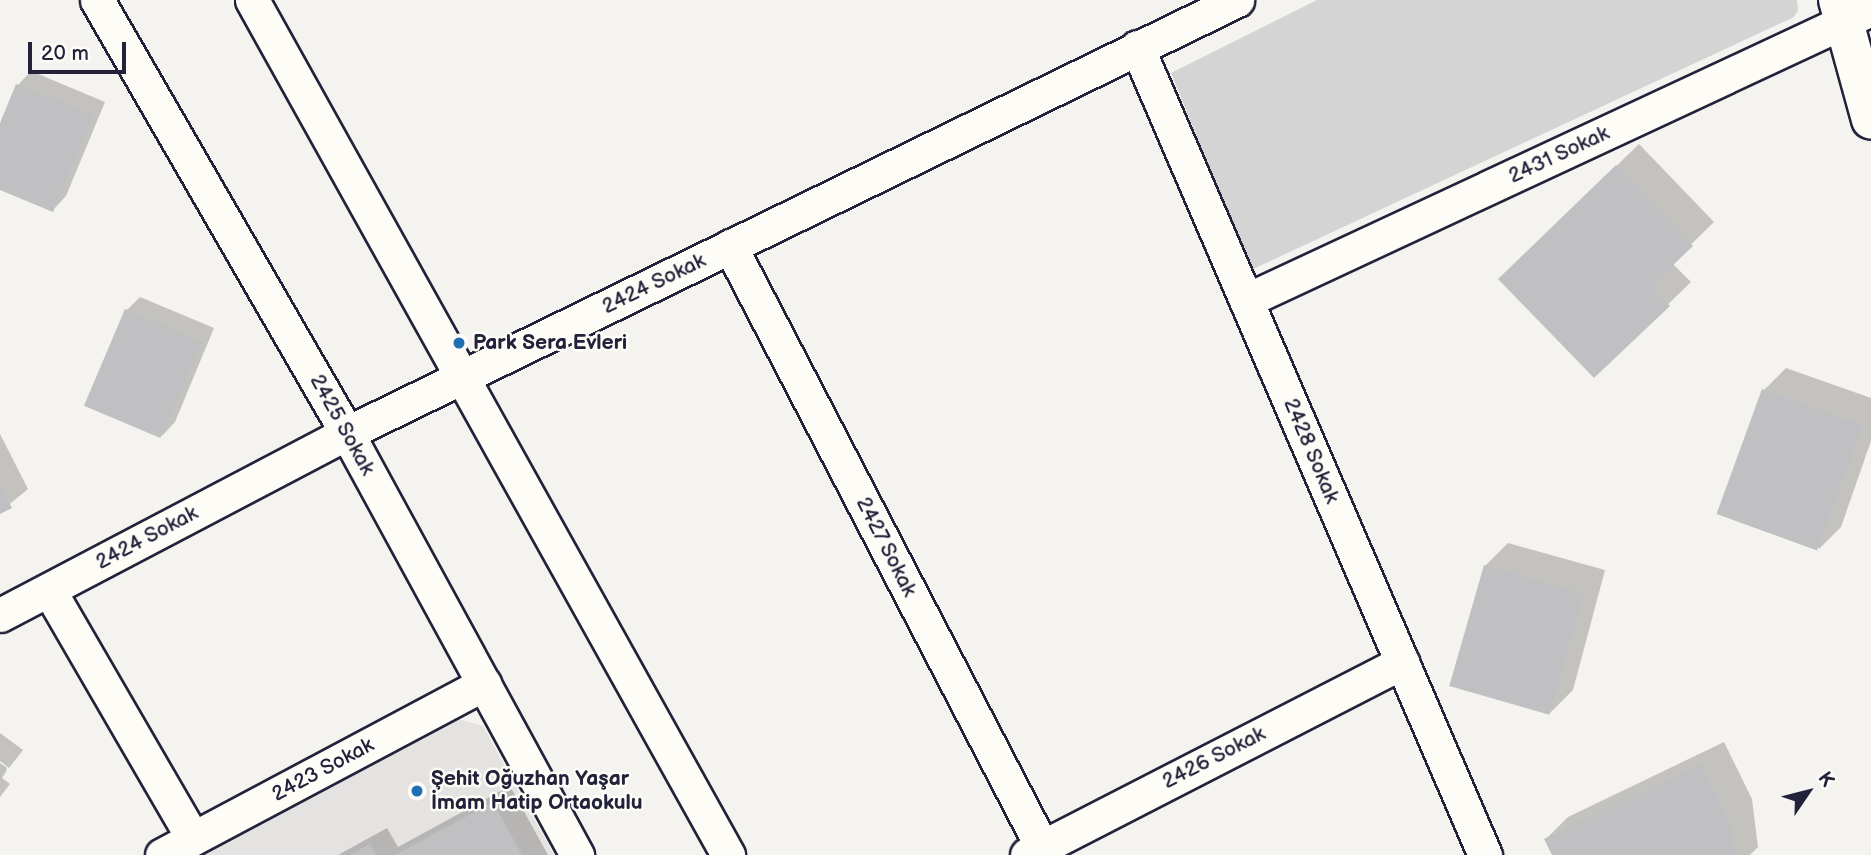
<!DOCTYPE html>
<meta charset="utf-8">
<style>
body{margin:0}
#map{position:relative;width:1871px;height:855px;overflow:hidden;background:#f4f3ef;font-family:"Balsamiq Sans",sans-serif}
div>[style]{position:absolute}
.built>*{inset:0;background:#e4e3e2}
.green>*{inset:0;background:#d5d4d5}
.shadow>*{inset:0;background:#0003}
.building>*{inset:0;background:#c0bfc2;transform-origin:0 0}
.roads{filter:drop-shadow(2px 0 #22223b) drop-shadow(-2px 0 #22223b) drop-shadow(0 2px #22223b) drop-shadow(0 -2px #22223b)}
.minor>*{height:33px;margin:-16.5px;padding:0 16.5px;transform-origin:16.5px;border-radius:16.5px;background:#fdfcf7}
.tertiary>*{height:38px;margin:-19px;padding:0 19px;transform-origin:19px;border-radius:19px;background:#fdfcf7}
.dots>*{width:19px;height:19px;translate:-50% -50%;box-sizing:border-box;border:4px solid #fdfcf7;border-radius:50%}
span{translate:-50% -50%;white-space:nowrap;text-align:center;line-height:1.15;-webkit-text-stroke:5px #fdfcf7;paint-order:stroke}
.street-label{font-size:21px;color:#22223b}
.poi-label{font-size:21px;color:#22223b;font-weight:700}
.left{translate:0 -50%;text-align:left}
.north{position:absolute;left:1773px;top:757px;width:70px;height:70px;-webkit-text-stroke:5px #fdfcf7;paint-order:stroke;rotate:55deg;font-size:19px;font-weight:700;line-height:28px;text-align:center;color:#22223b}
.north::after{content:'';display:block;margin:auto;width:24px;height:32px;background:#22223b;clip-path:polygon(50% 0,100% 100%,50% 72%,0 100%)}
.scale{position:absolute;left:28px;top:42px;width:98px;height:32px;box-sizing:border-box;border:4px solid #22223b;border-top:0;padding-left:9px;font-size:21px;line-height:24px;white-space:nowrap;color:#22223b;-webkit-text-stroke:5px #fdfcf7;paint-order:stroke}
</style>
<div id="map">
<div class="built">
<div style="clip-path:polygon(454px 718px,483px 726px,554px 855px,193px 855px)"></div>
</div>
<div class="green">
<div style="clip-path:polygon(1317px 0,1797px 0,1798px 10px,1794px 17px,1251px 270px,1171px 73px)"></div>
</div>
<div class="shadow">
<div style="clip-path:polygon(31px 71px,105px 102px,66px 196px,53px 210px,0 188px,0 128px,18px 85px)"></div>
<div style="clip-path:polygon(1639px 144px,1714px 222px,1672px 263px,1691px 282px,1594px 376px,1523px 257px)"></div>
<div style="clip-path:polygon(140px 297px,214px 328px,175px 422px,162px 436px,127px 310px)"></div>
<div style="clip-path:polygon(1786px 368px,1871px 398px,1871px 441px,1841px 527px,1819px 549px,1764px 390px)"></div>
<div style="clip-path:polygon(0 434px,28px 489px,0 512px)"></div>
<div style="clip-path:polygon(1508px 543px,1605px 570px,1573px 690px,1550px 713px,1453px 686px,1486px 565px)"></div>
<div style="clip-path:polygon(0 733px,23px 750px,9px 768px,0 761px)"></div>
<div style="clip-path:polygon(1724px 742px,1752px 799px,1758px 847px,1750px 855px,1554px 855px,1546px 839px,1568px 817px)"></div>
<div style="clip-path:polygon(0 765px,7px 770px,2px 778px,10px 784px,0 797px)"></div>
<div style="clip-path:polygon(510px 786px,548px 855px,338px 855px,387px 828px,398px 847px)"></div>
</div>
<div class="building">
<div style="clip-path:polygon(16px 84px,93px 115px,53px 212px,0 190px,0 123px)"></div>
<div style="clip-path:polygon(1616px 165px,1693px 246px,1651px 286px,1670px 306px,1594px 378px,1498px 279px)"></div>
<div style="left:125px;top:309px;width:83px;height:105px;rotate:23deg"></div>
<div style="left:1762px;top:389px;width:107px;height:133px;rotate:20deg"></div>
<div style="clip-path:polygon(0 484px,12px 508px,0 514px)"></div>
<div style="left:1484px;top:565px;width:104px;height:126px;rotate:16deg"></div>
<div style="clip-path:polygon(0 763px,7px 768px,0 777px)"></div>
<div style="clip-path:polygon(1701px 763px,1730px 822px,1734px 855px,1552px 855px,1544px 839px)"></div>
<div style="clip-path:polygon(493px 802px,522px 855px,395px 855px)"></div>
<div style="clip-path:polygon(370px 844px,376px 855px,350px 855px)"></div>
</div>
<div class="roads">
<div class="minor">
<div style="left:97px;top:0;width:500px;rotate:60deg"></div>
<div style="left:347px;top:433px;width:481px;rotate:61.4deg"></div>
<div style="left:252px;top:0;width:979px;rotate:60.89deg"></div>
<div style="left:1137px;top:47px;width:880px;rotate:66.7deg"></div>
<div style="left:730px;top:246px;width:677px;rotate:62.56deg"></div>
<div style="left:1247px;top:300px;width:689px;rotate:-25deg"></div>
<div style="left:49px;top:590px;width:287px;rotate:59.9deg"></div>
<div style="left:0;top:615px;width:392px;rotate:-27.7deg"></div>
<div style="left:347px;top:433px;width:990px;rotate:-25.94deg"></div>
<div style="left:162px;top:855px;width:365px;rotate:-28deg"></div>
<div style="left:1027px;top:855px;width:422px;rotate:-27.2deg"></div>
</div>
<div class="tertiary">
<div style="left:1838px;top:0;width:124px;rotate:74.6deg"></div>
</div>
</div>
<div class="dots">
<div style="left:459px;top:343px;background:#1f6fb2"></div>
<div style="left:417px;top:791px;background:#1f6fb2"></div>
</div>
<div class="street-label">
<span style="left:1559px;top:155px;rotate:-25deg">2431 Sokak</span>
<span style="left:654px;top:284px;rotate:-26deg">2424 Sokak</span>
<span style="left:342px;top:425px;rotate:61deg">2425 Sokak</span>
<span style="left:1311px;top:451px;rotate:67deg">2428 Sokak</span>
<span style="left:147px;top:538px;rotate:-28deg">2424 Sokak</span>
<span style="left:886px;top:547px;rotate:63deg">2427 Sokak</span>
<span style="left:1214px;top:758px;rotate:-27deg">2426 Sokak</span>
<span style="left:323px;top:770px;rotate:-28deg">2423 Sokak</span>
</div>
<div class="poi-label">
<span class="left" style="left:473px;top:343px">Park Sera Evleri</span>
<span class="left" style="left:431px;top:791px">Şehit Oğuzhan Yaşar<br>İmam Hatip Ortaokulu</span>
</div>
<div class="north">K</div>
<div class="scale">20 m</div>
</div>
